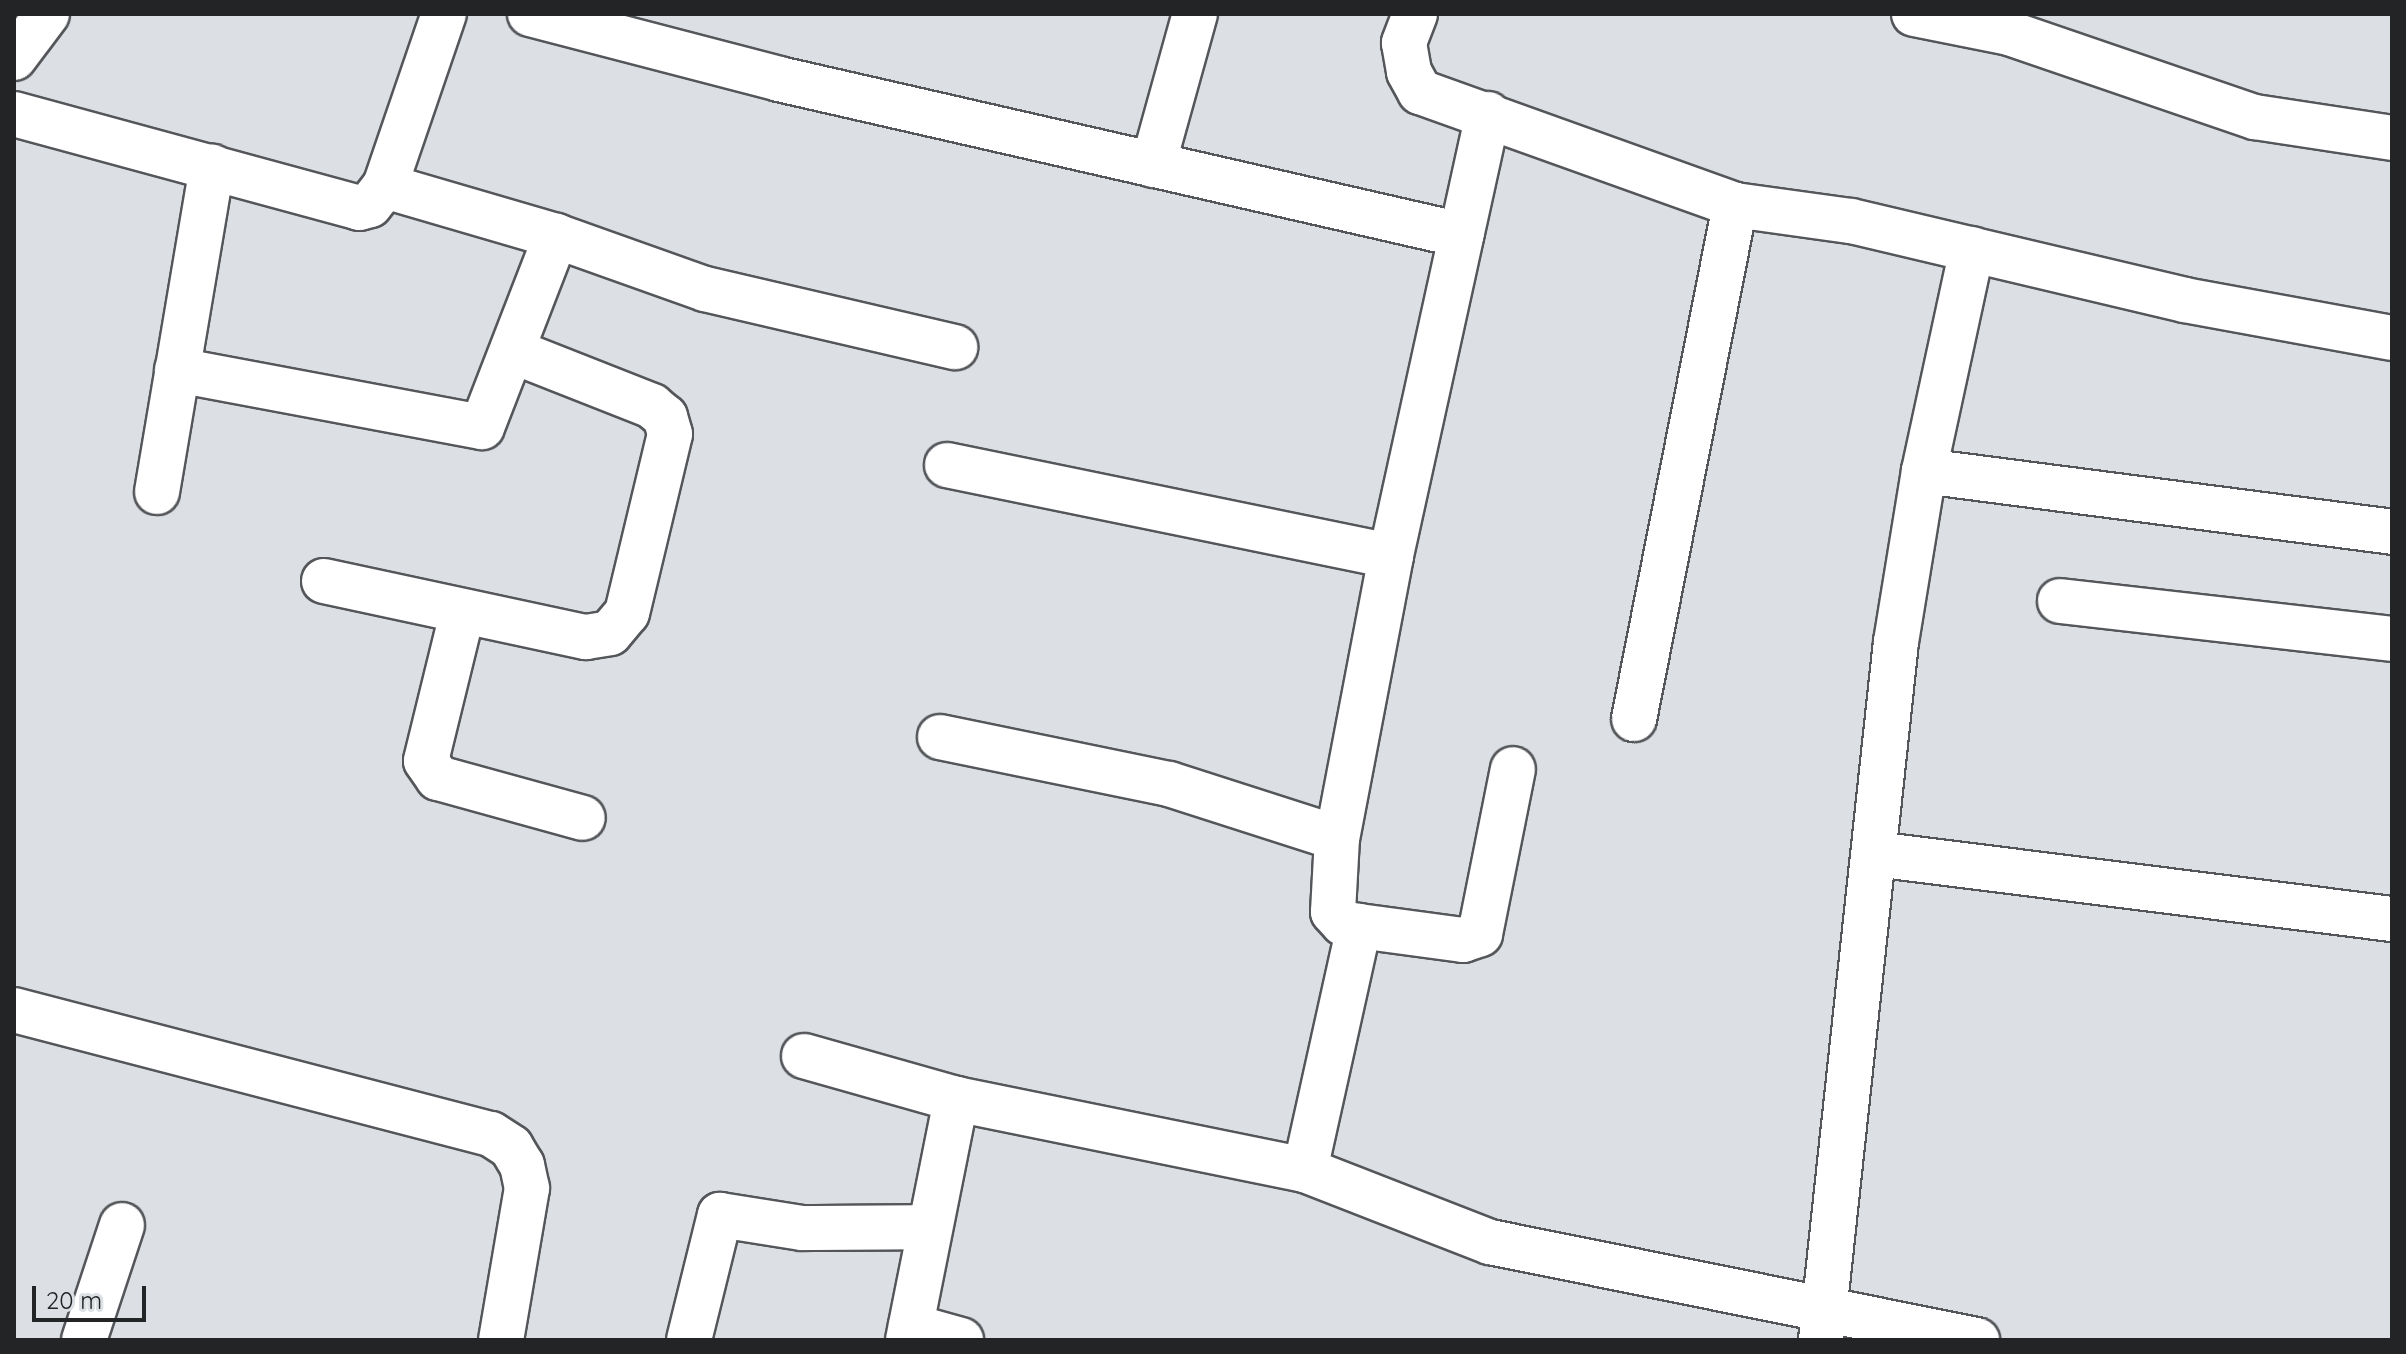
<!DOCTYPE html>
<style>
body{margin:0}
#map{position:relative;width:2406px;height:1354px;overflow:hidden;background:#dcdfe3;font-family:Quicksand,sans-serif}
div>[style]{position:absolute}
.roads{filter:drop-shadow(2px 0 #54565a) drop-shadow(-2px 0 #54565a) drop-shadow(0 2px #54565a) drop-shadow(0 -2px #54565a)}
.minor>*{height:44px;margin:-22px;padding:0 22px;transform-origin:22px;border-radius:22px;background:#fff}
span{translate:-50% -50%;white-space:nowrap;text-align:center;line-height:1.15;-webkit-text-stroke:8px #dcdfe3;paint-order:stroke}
.frame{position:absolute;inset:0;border:16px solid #232425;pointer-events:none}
.scale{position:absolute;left:32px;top:1286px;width:114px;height:36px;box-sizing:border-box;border:4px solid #232425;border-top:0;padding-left:10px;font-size:24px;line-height:28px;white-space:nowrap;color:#232425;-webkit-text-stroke:6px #dcdfe3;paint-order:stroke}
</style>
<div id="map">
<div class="roads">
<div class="minor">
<div style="left:530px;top:14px;width:257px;rotate:14.6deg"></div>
<div style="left:779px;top:79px;width:700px;rotate:12.88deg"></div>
<div style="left:1415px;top:14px;width:31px;rotate:111deg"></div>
<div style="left:1404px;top:43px;width:29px;rotate:80deg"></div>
<div style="left:1409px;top:72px;width:23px;rotate:61deg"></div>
<div style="left:1420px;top:92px;width:335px;rotate:19.7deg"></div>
<div style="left:1735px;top:205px;width:117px;rotate:7.9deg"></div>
<div style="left:1851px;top:221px;width:343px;rotate:13.3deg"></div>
<div style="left:2185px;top:300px;width:210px;rotate:10.4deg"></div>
<div style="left:1914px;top:14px;width:97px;rotate:11.3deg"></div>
<div style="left:2009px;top:33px;width:260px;rotate:18.9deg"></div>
<div style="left:2255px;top:117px;width:139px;rotate:8.7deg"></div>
<div style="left:14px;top:58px;width:55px;rotate:-53.1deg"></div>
<div style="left:14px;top:114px;width:358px;rotate:15.2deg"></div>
<div style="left:359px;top:208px;width:11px;rotate:-15deg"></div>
<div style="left:370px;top:205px;width:24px;rotate:-52deg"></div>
<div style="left:385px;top:186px;width:182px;rotate:-71.1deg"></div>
<div style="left:1488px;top:114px;width:453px;rotate:102.4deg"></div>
<div style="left:1391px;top:556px;width:287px;rotate:100.8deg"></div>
<div style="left:1337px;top:838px;width:74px;rotate:93.1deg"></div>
<div style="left:1333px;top:912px;width:15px;rotate:48deg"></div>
<div style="left:1343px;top:923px;width:16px;rotate:11deg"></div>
<div style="left:1359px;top:926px;width:105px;rotate:7.7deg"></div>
<div style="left:1463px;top:940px;width:18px;rotate:-19deg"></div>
<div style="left:1480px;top:934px;width:168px;rotate:-78.7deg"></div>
<div style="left:1153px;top:165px;width:157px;rotate:-74.5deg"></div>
<div style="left:385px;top:186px;width:178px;rotate:16.3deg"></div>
<div style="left:556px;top:236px;width:158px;rotate:19.6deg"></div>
<div style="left:705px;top:289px;width:257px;rotate:13.1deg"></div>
<div style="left:177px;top:370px;width:310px;rotate:10.6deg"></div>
<div style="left:482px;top:427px;width:205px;rotate:-68.8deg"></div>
<div style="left:947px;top:465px;width:453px;rotate:11.6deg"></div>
<div style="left:1924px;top:471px;width:472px;rotate:7.4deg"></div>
<div style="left:157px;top:492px;width:330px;rotate:-80.4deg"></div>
<div style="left:324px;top:581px;width:268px;rotate:12.1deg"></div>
<div style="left:586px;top:637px;width:24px;rotate:-9deg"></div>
<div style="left:610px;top:633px;width:26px;rotate:-50deg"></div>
<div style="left:627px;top:613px;width:184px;rotate:-76.5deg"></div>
<div style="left:670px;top:434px;width:18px;rotate:-106deg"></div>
<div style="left:665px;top:417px;width:17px;rotate:-140deg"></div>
<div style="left:652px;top:406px;width:147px;rotate:-158.5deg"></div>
<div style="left:2060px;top:601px;width:334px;rotate:6.5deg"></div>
<div style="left:462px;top:614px;width:151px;rotate:103.8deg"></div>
<div style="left:426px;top:761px;width:21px;rotate:55deg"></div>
<div style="left:438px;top:778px;width:150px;rotate:15.4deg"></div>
<div style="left:1634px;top:719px;width:524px;rotate:-78.88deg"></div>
<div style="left:940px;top:737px;width:234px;rotate:11.6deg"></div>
<div style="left:1169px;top:784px;width:176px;rotate:17.8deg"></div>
<div style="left:1875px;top:854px;width:521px;rotate:7.17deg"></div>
<div style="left:14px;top:1010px;width:493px;rotate:14.6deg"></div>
<div style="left:491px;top:1134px;width:24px;rotate:33deg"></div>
<div style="left:511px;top:1147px;width:21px;rotate:59deg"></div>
<div style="left:522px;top:1165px;width:24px;rotate:78deg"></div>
<div style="left:527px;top:1188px;width:154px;rotate:99.7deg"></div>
<div style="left:804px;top:1056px;width:158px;rotate:15.8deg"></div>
<div style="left:956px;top:1099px;width:356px;rotate:11.5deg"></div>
<div style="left:1305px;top:1170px;width:250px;rotate:-77.5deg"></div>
<div style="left:1305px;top:1170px;width:199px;rotate:21.3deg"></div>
<div style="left:1490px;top:1242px;width:497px;rotate:11.4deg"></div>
<div style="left:911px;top:1326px;width:52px;rotate:15.6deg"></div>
<div style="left:84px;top:1340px;width:121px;rotate:-71.7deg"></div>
<div style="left:689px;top:1340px;width:129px;rotate:-76.1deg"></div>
<div style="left:720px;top:1215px;width:83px;rotate:9deg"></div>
<div style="left:802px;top:1228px;width:128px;rotate:-0.4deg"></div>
<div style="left:908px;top:1340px;width:246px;rotate:-78.7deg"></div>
<div style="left:1821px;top:1340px;width:702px;rotate:-83.87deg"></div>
<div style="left:1896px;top:642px;width:173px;rotate:-80.7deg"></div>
<div style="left:1924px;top:471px;width:227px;rotate:-77.8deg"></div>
</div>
</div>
<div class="frame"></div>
<div class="scale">20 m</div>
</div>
